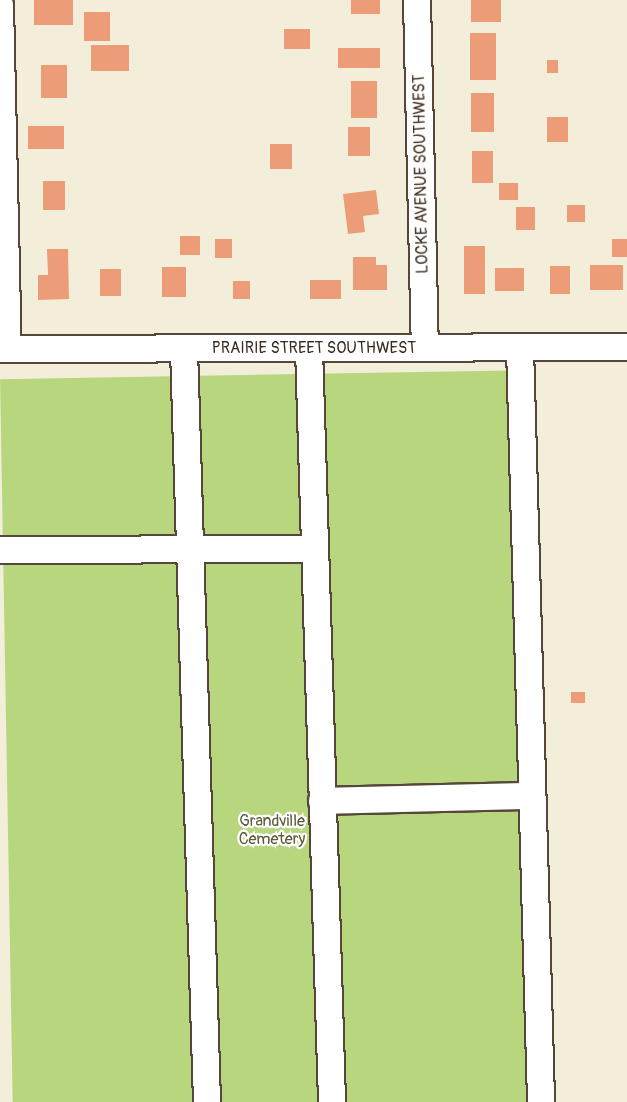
<!DOCTYPE html>
<style>
body{margin:0}
#map{position:relative;width:627px;height:1102px;overflow:hidden;background:#f3eeda;font-family:Pangolin,sans-serif}
div>[style]{position:absolute}
.green>*{inset:0;background:#b7d67d;transform-origin:0 0}
.building>*{inset:0;background:#ed9c78;transform-origin:0 0}
.roads{filter:drop-shadow(2px 0 #57473a) drop-shadow(-2px 0 #57473a) drop-shadow(0 2px #57473a) drop-shadow(0 -2px #57473a)}
.minor>*{height:26px;margin:-13px;padding:0 13px;transform-origin:13px;border-radius:13px;background:#fff}
span{translate:-50% -50%;white-space:nowrap;text-align:center;line-height:1.15;-webkit-text-stroke:4.5px #fff;paint-order:stroke}
.street-label{font-size:16px;color:#3b2a1e}
.park-label{font-size:16px;color:#605e3a}
</style>
<div id="map">
<div class="green">
<div style="left:532px;top:370px;width:732px;height:532px;rotate:89deg"></div>
</div>
<div class="building">
<div style="left:34px;top:0;width:39px;height:25px"></div>
<div style="left:351px;top:0;width:29px;height:14px"></div>
<div style="left:471px;top:0;width:30px;height:22px"></div>
<div style="left:84px;top:12px;width:26px;height:29px"></div>
<div style="left:284px;top:29px;width:26px;height:20px"></div>
<div style="left:470px;top:33px;width:26px;height:47px"></div>
<div style="left:91px;top:45px;width:38px;height:26px"></div>
<div style="left:338px;top:48px;width:42px;height:20px"></div>
<div style="left:547px;top:60px;width:11px;height:13px"></div>
<div style="left:41px;top:65px;width:26px;height:33px"></div>
<div style="left:351px;top:81px;width:26px;height:37px"></div>
<div style="left:471px;top:93px;width:23px;height:39px"></div>
<div style="left:547px;top:117px;width:21px;height:25px"></div>
<div style="left:28px;top:126px;width:36px;height:23px"></div>
<div style="left:348px;top:127px;width:22px;height:29px"></div>
<div style="left:270px;top:144px;width:22px;height:25px"></div>
<div style="left:472px;top:151px;width:21px;height:32px"></div>
<div style="left:43px;top:181px;width:22px;height:29px"></div>
<div style="left:499px;top:183px;width:19px;height:17px"></div>
<div style="clip-path:polygon(376px 190px,379px 214px,363px 216px,365px 232px,348px 234px,343px 194px)"></div>
<div style="left:567px;top:205px;width:18px;height:17px"></div>
<div style="left:516px;top:207px;width:19px;height:23px"></div>
<div style="left:180px;top:236px;width:20px;height:19px"></div>
<div style="left:215px;top:239px;width:17px;height:19px"></div>
<div style="left:612px;top:239px;width:15px;height:18px"></div>
<div style="left:464px;top:246px;width:21px;height:48px"></div>
<div style="clip-path:polygon(47px 249px,68px 249px,69px 299px,38px 300px,38px 275px,48px 275px)"></div>
<div style="clip-path:polygon(353px 257px,376px 257px,376px 265px,387px 265px,387px 290px,353px 290px)"></div>
<div style="left:590px;top:265px;width:33px;height:25px"></div>
<div style="left:550px;top:266px;width:20px;height:28px"></div>
<div style="left:162px;top:267px;width:24px;height:30px"></div>
<div style="left:495px;top:268px;width:29px;height:23px"></div>
<div style="left:100px;top:269px;width:21px;height:27px"></div>
<div style="left:310px;top:280px;width:31px;height:19px"></div>
<div style="left:233px;top:281px;width:17px;height:18px"></div>
<div style="left:571px;top:692px;width:14px;height:11px"></div>
</div>
<div class="roads">
<div class="minor">
<div style="left:417px;top:0;width:348px;rotate:88.7deg"></div>
<div style="left:0;top:5px;width:344px;rotate:88.7deg"></div>
<div style="left:309px;top:348px;width:754px;rotate:88.25deg"></div>
<div style="left:520px;top:348px;width:754px;rotate:88.4deg"></div>
<div style="left:0;top:349px;width:627px;rotate:-0.18deg"></div>
<div style="left:184px;top:349px;width:753px;rotate:88.25deg"></div>
<div style="left:0;top:550px;width:315px;rotate:-0.2deg"></div>
<div style="left:322px;top:801px;width:210px;rotate:-1.4deg"></div>
</div>
</div>
<div class="street-label">
<span style="left:421px;top:174px;rotate:-91deg">LOCKE AVENUE SOUTHWEST</span>
<span style="left:314px;top:348px">PRAIRIE STREET SOUTHWEST</span>
</div>
<div class="park-label">
<span style="left:272px;top:830px">Grandville<br>Cemetery</span>
</div>
</div>
